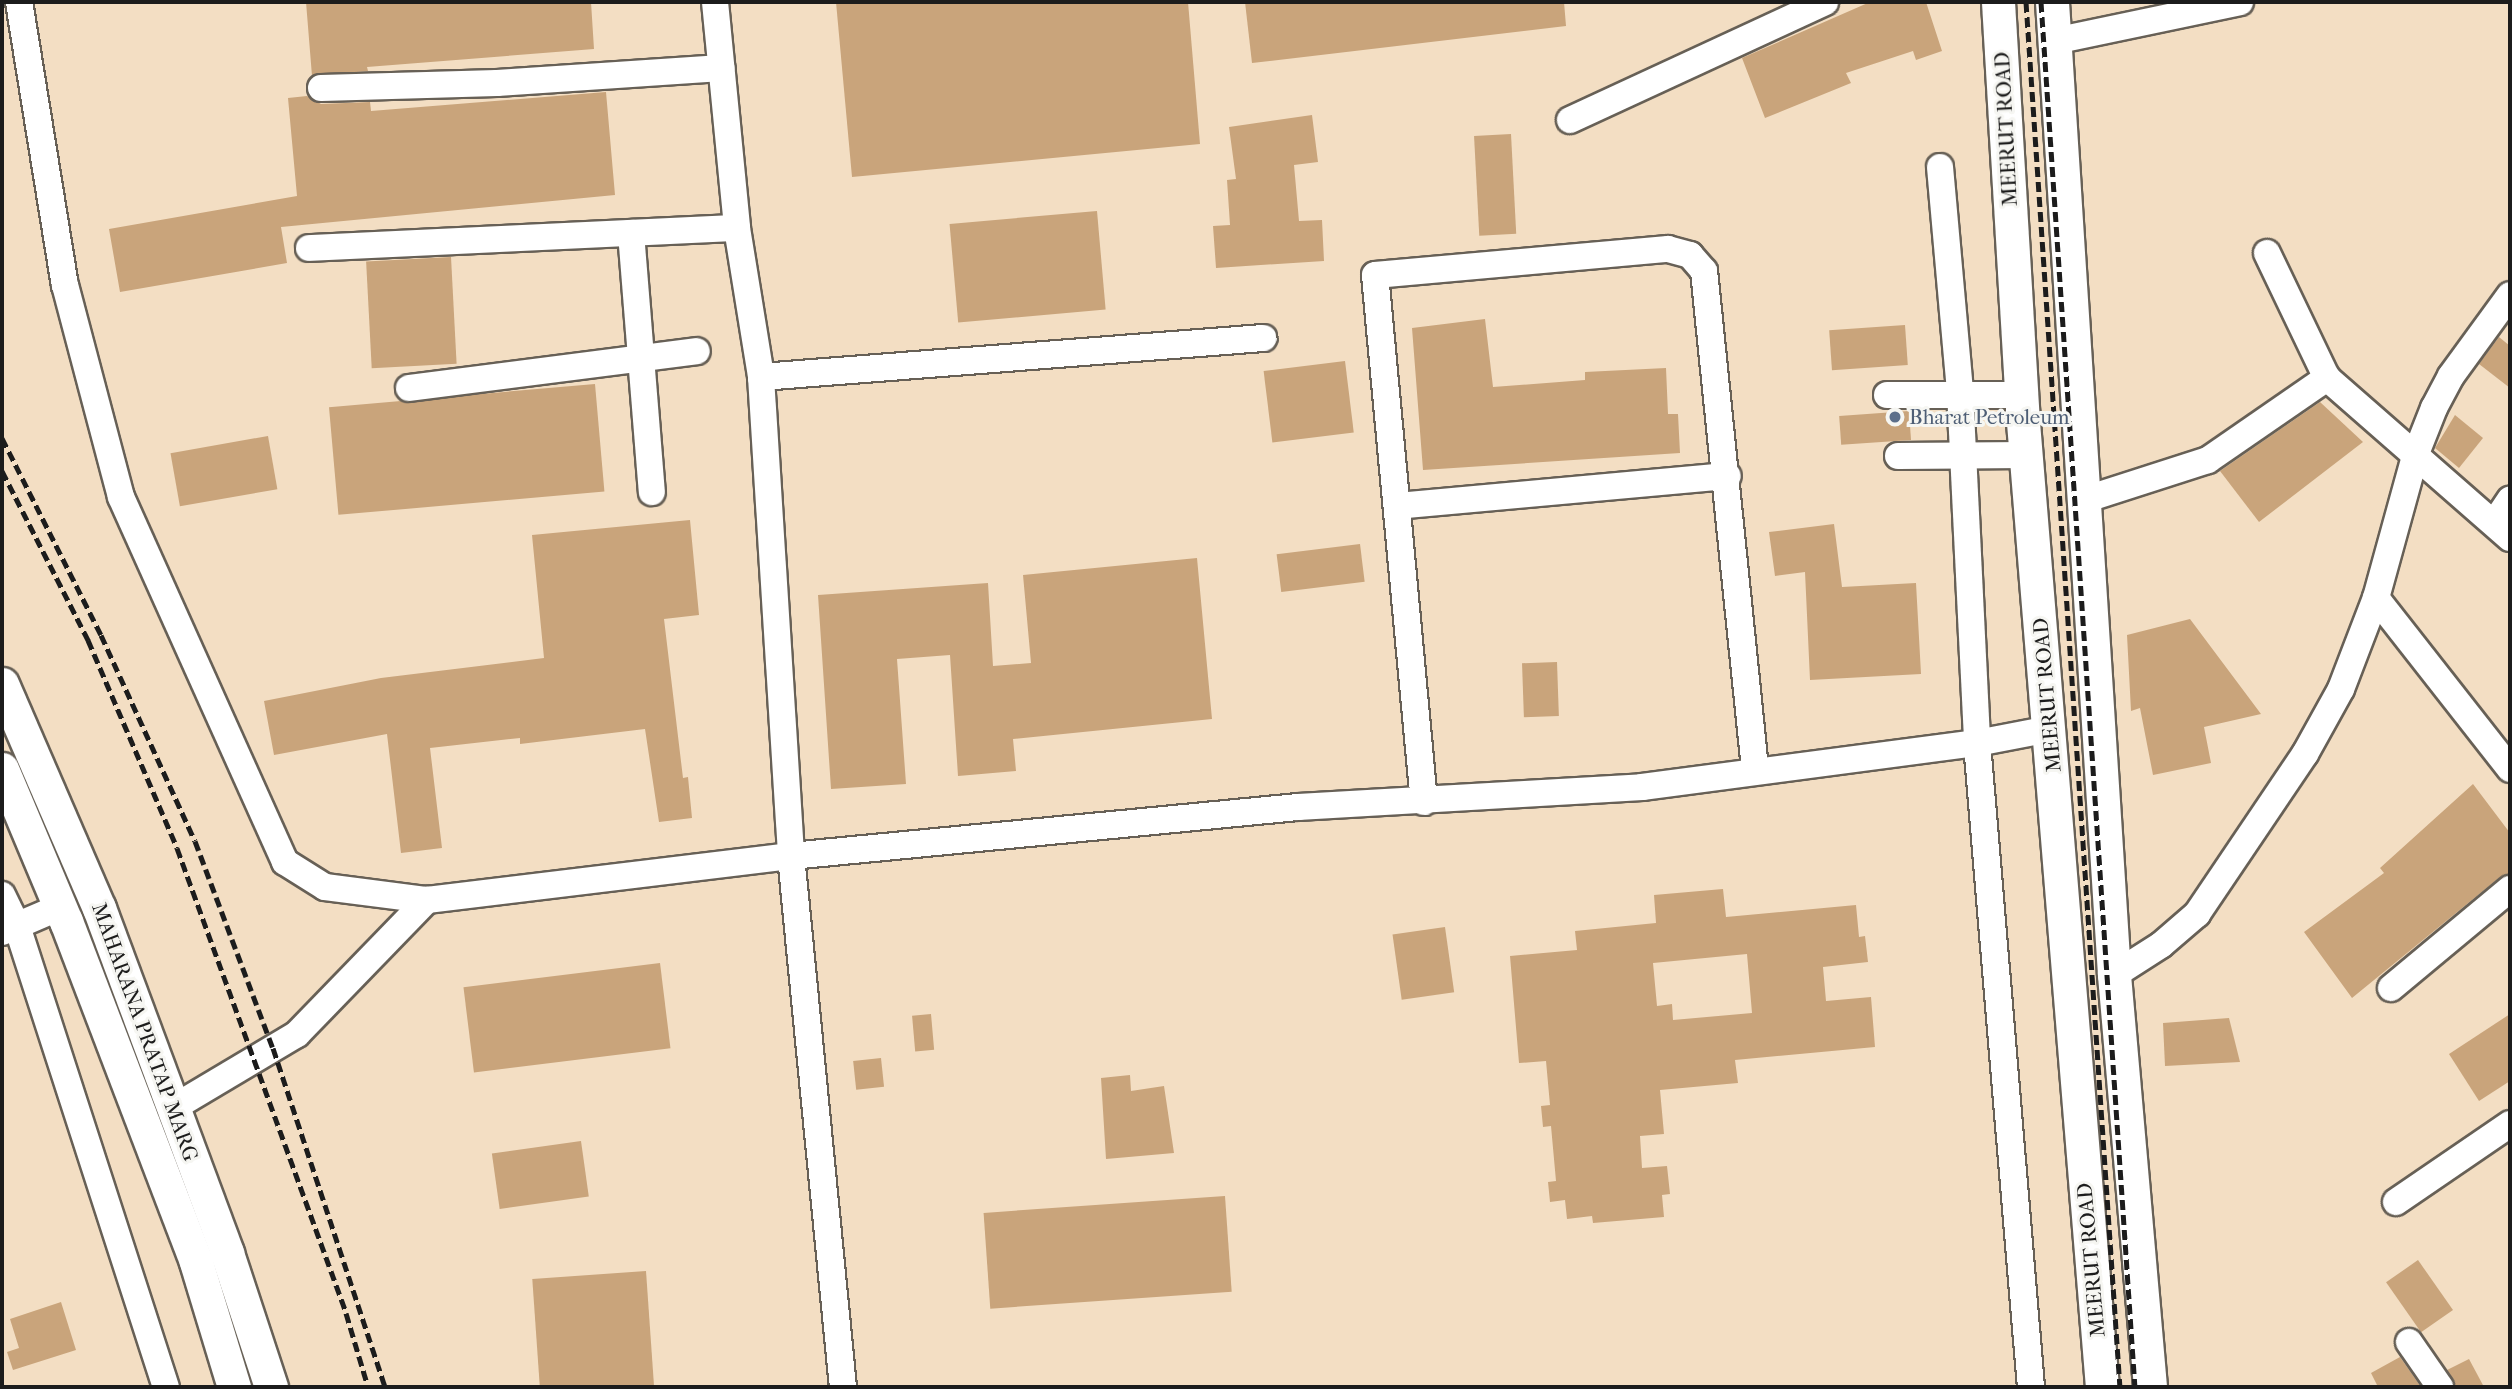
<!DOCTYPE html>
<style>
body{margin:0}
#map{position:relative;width:2512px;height:1389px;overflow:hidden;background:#f3dec3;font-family:"IM FELL French Canon",serif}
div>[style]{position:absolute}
.building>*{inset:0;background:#c9a47b;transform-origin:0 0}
.roads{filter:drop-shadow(2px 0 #676056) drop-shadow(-2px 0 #676056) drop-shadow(0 2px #676056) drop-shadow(0 -2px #676056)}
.minor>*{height:26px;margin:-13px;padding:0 13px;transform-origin:13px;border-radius:13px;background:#fff}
.major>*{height:33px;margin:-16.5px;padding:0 16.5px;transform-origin:16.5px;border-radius:16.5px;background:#fff}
.rail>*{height:5px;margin-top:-2.5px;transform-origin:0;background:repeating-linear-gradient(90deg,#1c1c1c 0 10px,transparent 0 15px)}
.dots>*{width:19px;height:19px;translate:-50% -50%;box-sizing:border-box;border:4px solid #f6f6f2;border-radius:50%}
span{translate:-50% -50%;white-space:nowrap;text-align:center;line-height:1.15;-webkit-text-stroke:6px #f6f6f2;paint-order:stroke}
.street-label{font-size:21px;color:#1c1c1c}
.service-label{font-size:21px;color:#4e5e75}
.left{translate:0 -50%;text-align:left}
.frame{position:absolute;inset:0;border:4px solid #1c1c1c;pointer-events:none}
</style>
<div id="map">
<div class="building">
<div style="clip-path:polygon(306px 2px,591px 2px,594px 49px,367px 67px,368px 71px,312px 76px)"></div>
<div style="clip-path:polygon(836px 2px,1188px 2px,1200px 144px,852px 177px)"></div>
<div style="clip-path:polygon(1245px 2px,1564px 2px,1566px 26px,1252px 63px)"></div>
<div style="clip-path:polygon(1870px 2px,1926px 2px,1942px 51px,1916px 60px,1913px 51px,1846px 73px,1851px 83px,1765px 118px,1742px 58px)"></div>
<div style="clip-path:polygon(606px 92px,615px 195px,281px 227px,287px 263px,120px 292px,109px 229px,297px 196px,288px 98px,307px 96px,321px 104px,370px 102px,371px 111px)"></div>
<div style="clip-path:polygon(1312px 115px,1318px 162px,1294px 165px,1299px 221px,1322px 220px,1324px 261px,1216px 268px,1213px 226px,1230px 225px,1227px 180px,1236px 179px,1229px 127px)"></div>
<div style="left:1511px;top:134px;width:100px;height:37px;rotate:87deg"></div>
<div style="left:1097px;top:211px;width:99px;height:148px;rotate:85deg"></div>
<div style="left:451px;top:257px;width:107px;height:85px;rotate:87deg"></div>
<div style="clip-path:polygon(1485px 319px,1493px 387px,1585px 380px,1585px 372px,1666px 368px,1668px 414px,1678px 414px,1680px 453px,1423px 470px,1412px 328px)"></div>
<div style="left:1905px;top:325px;width:40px;height:76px;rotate:86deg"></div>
<div style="clip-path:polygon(2499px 337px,2510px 346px,2510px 388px,2479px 364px)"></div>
<div style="left:1345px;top:361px;width:72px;height:82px;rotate:83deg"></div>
<div style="left:595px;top:384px;width:108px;height:267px;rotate:85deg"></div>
<div style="clip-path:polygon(2320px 402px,2363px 442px,2259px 522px,2220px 471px)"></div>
<div style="left:1909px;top:411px;width:29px;height:70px;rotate:86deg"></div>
<div style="clip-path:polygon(2455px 415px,2483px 438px,2459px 468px,2435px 448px)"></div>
<div style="left:268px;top:436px;width:54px;height:99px;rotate:80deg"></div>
<div style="clip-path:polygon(690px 520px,699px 615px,664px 619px,683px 778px,688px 777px,692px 818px,659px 822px,645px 729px,520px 744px,520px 738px,430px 748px,442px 848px,401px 853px,387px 734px,274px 755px,264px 701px,381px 678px,544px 658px,532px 535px)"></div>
<div style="clip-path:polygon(1834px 524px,1842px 587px,1916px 583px,1921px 674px,1810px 680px,1805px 572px,1775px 576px,1769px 532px)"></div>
<div style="left:1360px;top:544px;width:38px;height:84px;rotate:83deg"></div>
<div style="clip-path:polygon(1197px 558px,1212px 719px,1013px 739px,1016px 771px,958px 776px,950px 655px,897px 659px,906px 784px,831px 789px,818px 595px,988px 583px,993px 666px,1031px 663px,1023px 575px)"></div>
<div style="clip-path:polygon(2190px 619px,2261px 714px,2204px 727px,2211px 763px,2153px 775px,2140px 708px,2131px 711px,2127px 635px)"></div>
<div style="left:1557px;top:662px;width:54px;height:35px;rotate:88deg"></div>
<div style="clip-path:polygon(2473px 784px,2510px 833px,2510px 874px,2500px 877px,2352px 998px,2304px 932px,2384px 873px,2380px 868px)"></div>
<div style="clip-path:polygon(evenodd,1723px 889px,1726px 917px,1856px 905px,1859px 937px,1865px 936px,1868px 962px,1823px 967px,1826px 1001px,1871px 997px,1875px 1047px,1735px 1060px,1738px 1083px,1660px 1090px,1664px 1134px,1640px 1136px,1642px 1168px,1667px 1166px,1670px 1194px,1662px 1195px,1664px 1217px,1593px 1223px,1592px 1216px,1567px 1219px,1565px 1200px,1550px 1202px,1548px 1182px,1556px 1181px,1551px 1126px,1543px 1127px,1541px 1106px,1550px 1105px,1546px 1061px,1519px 1063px,1510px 956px,1577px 950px,1575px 931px,1656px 923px,1654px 895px,1723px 889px,1747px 954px,1752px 1013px,1673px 1020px,1672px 1004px,1657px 1006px,1653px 963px,1747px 954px)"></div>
<div style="left:1445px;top:927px;width:66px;height:53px;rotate:82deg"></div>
<div style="left:660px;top:963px;width:86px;height:198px;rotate:83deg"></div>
<div style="left:931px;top:1014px;width:36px;height:19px;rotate:85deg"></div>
<div style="clip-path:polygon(2510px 1014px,2510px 1081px,2479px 1101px,2449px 1054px)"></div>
<div style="clip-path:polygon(2229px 1018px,2240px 1062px,2165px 1066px,2163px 1023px)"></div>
<div style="left:881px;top:1058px;width:29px;height:28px;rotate:84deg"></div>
<div style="clip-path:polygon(1130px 1075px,1131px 1091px,1164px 1086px,1174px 1153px,1106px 1159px,1101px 1078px)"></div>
<div style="left:581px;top:1141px;width:56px;height:90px;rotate:82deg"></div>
<div style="left:1225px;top:1196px;width:96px;height:242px;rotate:86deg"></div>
<div style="left:2418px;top:1260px;width:61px;height:39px;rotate:55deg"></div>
<div style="left:646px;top:1271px;width:116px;height:114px;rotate:86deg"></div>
<div style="clip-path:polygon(61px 1302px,76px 1350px,13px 1370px,7px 1352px,19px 1348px,10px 1319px)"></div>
<div style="clip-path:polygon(2400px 1357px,2421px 1387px,2378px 1387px,2371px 1373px)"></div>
<div style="clip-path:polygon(2469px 1359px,2484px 1387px,2456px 1387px,2447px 1370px)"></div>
</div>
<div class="roads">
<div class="minor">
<div style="left:19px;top:2px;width:287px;rotate:80.8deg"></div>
<div style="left:65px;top:285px;width:219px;rotate:75.2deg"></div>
<div style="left:121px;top:497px;width:400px;rotate:65.8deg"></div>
<div style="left:285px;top:862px;width:47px;rotate:32deg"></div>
<div style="left:325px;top:887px;width:103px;rotate:7.3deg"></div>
<div style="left:427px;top:900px;width:367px;rotate:-6.9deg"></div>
<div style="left:791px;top:856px;width:509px;rotate:-5.52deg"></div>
<div style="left:1298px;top:807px;width:345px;rotate:-3.3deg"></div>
<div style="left:1642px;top:787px;width:338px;rotate:-7.5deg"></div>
<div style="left:1977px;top:743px;width:74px;rotate:-10.9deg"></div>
<div style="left:715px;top:2px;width:227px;rotate:84.4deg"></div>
<div style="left:737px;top:228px;width:151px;rotate:80.8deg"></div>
<div style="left:761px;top:377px;width:480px;rotate:86.4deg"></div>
<div style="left:791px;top:856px;width:534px;rotate:84.41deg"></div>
<div style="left:2054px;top:41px;width:190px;rotate:-11.8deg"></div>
<div style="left:321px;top:88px;width:176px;rotate:-1.6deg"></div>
<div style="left:497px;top:83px;width:225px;rotate:-3.8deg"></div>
<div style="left:1570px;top:120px;width:281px;rotate:-24.8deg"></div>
<div style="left:1940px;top:167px;width:225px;rotate:84.9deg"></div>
<div style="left:1960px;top:391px;width:352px;rotate:87.2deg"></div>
<div style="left:1977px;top:743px;width:646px;rotate:85.21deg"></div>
<div style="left:631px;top:233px;width:260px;rotate:85.4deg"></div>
<div style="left:309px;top:248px;width:428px;rotate:-2.7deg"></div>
<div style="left:2267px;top:253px;width:139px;rotate:64.4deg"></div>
<div style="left:2327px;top:378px;width:243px;rotate:41.2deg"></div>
<div style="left:761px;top:377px;width:504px;rotate:-4.44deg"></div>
<div style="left:409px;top:388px;width:290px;rotate:-7.3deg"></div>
<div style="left:1887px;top:395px;width:134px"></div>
<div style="left:1898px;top:456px;width:129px;rotate:-0.4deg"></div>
<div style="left:2084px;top:500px;width:130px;rotate:-17.9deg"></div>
<div style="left:2208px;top:460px;width:145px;rotate:-34.6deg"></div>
<div style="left:1397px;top:506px;width:332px;rotate:-5.2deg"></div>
<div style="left:2495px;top:522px;width:27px;rotate:-56deg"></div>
<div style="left:2376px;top:598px;width:217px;rotate:51.9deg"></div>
<div style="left:1424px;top:802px;width:529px;rotate:-95.31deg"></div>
<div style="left:1375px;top:275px;width:294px;rotate:-5.1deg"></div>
<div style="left:1668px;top:249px;width:23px;rotate:15deg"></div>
<div style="left:1690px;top:255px;width:21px;rotate:49deg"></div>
<div style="left:1704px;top:271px;width:501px;rotate:84.15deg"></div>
<div style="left:2px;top:895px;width:34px;rotate:64deg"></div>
<div style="left:17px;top:926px;width:484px;rotate:72.1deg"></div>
<div style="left:2px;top:932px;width:63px;rotate:-23.3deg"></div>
<div style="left:2114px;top:975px;width:56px;rotate:-32.6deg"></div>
<div style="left:2161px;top:945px;width:48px;rotate:-40.7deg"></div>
<div style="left:2197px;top:914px;width:193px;rotate:-56deg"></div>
<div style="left:2305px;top:754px;width:74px;rotate:-61deg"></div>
<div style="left:2341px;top:689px;width:97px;rotate:-69deg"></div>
<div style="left:2376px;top:598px;width:147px;rotate:-74.6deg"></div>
<div style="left:2415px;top:456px;width:52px;rotate:-68.4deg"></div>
<div style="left:2434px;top:408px;width:36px;rotate:-62deg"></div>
<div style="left:2451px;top:376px;width:100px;rotate:-53.9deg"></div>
<div style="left:2391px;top:988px;width:155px;rotate:-39.8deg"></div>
<div style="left:173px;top:1108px;width:144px;rotate:-30.8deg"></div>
<div style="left:297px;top:1034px;width:187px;rotate:-45.9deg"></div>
<div style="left:2396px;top:1202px;width:138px;rotate:-34.4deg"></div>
<div style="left:2409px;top:1342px;width:55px;rotate:55.4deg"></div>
</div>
<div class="major">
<div style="left:1998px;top:2px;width:409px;rotate:86.6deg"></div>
<div style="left:2022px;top:410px;width:980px;rotate:85.32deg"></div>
<div style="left:2052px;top:2px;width:975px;rotate:86.35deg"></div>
<div style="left:2114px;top:975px;width:414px;rotate:85deg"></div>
<div style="left:2px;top:684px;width:244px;rotate:66.6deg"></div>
<div style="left:99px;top:908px;width:368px;rotate:69.6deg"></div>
<div style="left:227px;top:1253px;width:141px;rotate:71.8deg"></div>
<div style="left:2px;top:769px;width:165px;rotate:67.2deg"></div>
<div style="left:66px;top:921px;width:365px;rotate:69.1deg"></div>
<div style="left:196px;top:1262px;width:131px;rotate:73.1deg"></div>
</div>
</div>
<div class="rail">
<div style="left:2026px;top:2px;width:1388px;rotate:86.12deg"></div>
<div style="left:2041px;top:2px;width:1388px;rotate:86.12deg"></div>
<div style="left:2px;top:438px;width:220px;rotate:63.3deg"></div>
<div style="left:101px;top:635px;width:226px;rotate:65.5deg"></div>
<div style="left:195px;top:841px;width:221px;rotate:69.4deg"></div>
<div style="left:273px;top:1048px;width:357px;rotate:71.7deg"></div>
<div style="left:2px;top:471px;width:190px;rotate:63deg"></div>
<div style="left:88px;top:640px;width:226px;rotate:66.8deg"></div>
<div style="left:177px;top:848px;width:495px;rotate:70deg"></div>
<div style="left:346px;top:1313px;width:77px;rotate:73.4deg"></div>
</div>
<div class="dots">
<div style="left:1895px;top:417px;background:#5c6f8a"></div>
</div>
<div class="street-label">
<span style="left:2006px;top:129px;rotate:-93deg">MEERUT ROAD</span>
<span style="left:2047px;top:695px;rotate:-95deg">MEERUT ROAD</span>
<span style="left:145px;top:1032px;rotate:70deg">MAHARANA PRATAP MARG</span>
<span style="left:2091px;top:1260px;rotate:-95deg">MEERUT ROAD</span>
</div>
<div class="service-label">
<span class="left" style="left:1909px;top:417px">Bharat Petroleum</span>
</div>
<div class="frame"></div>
</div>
